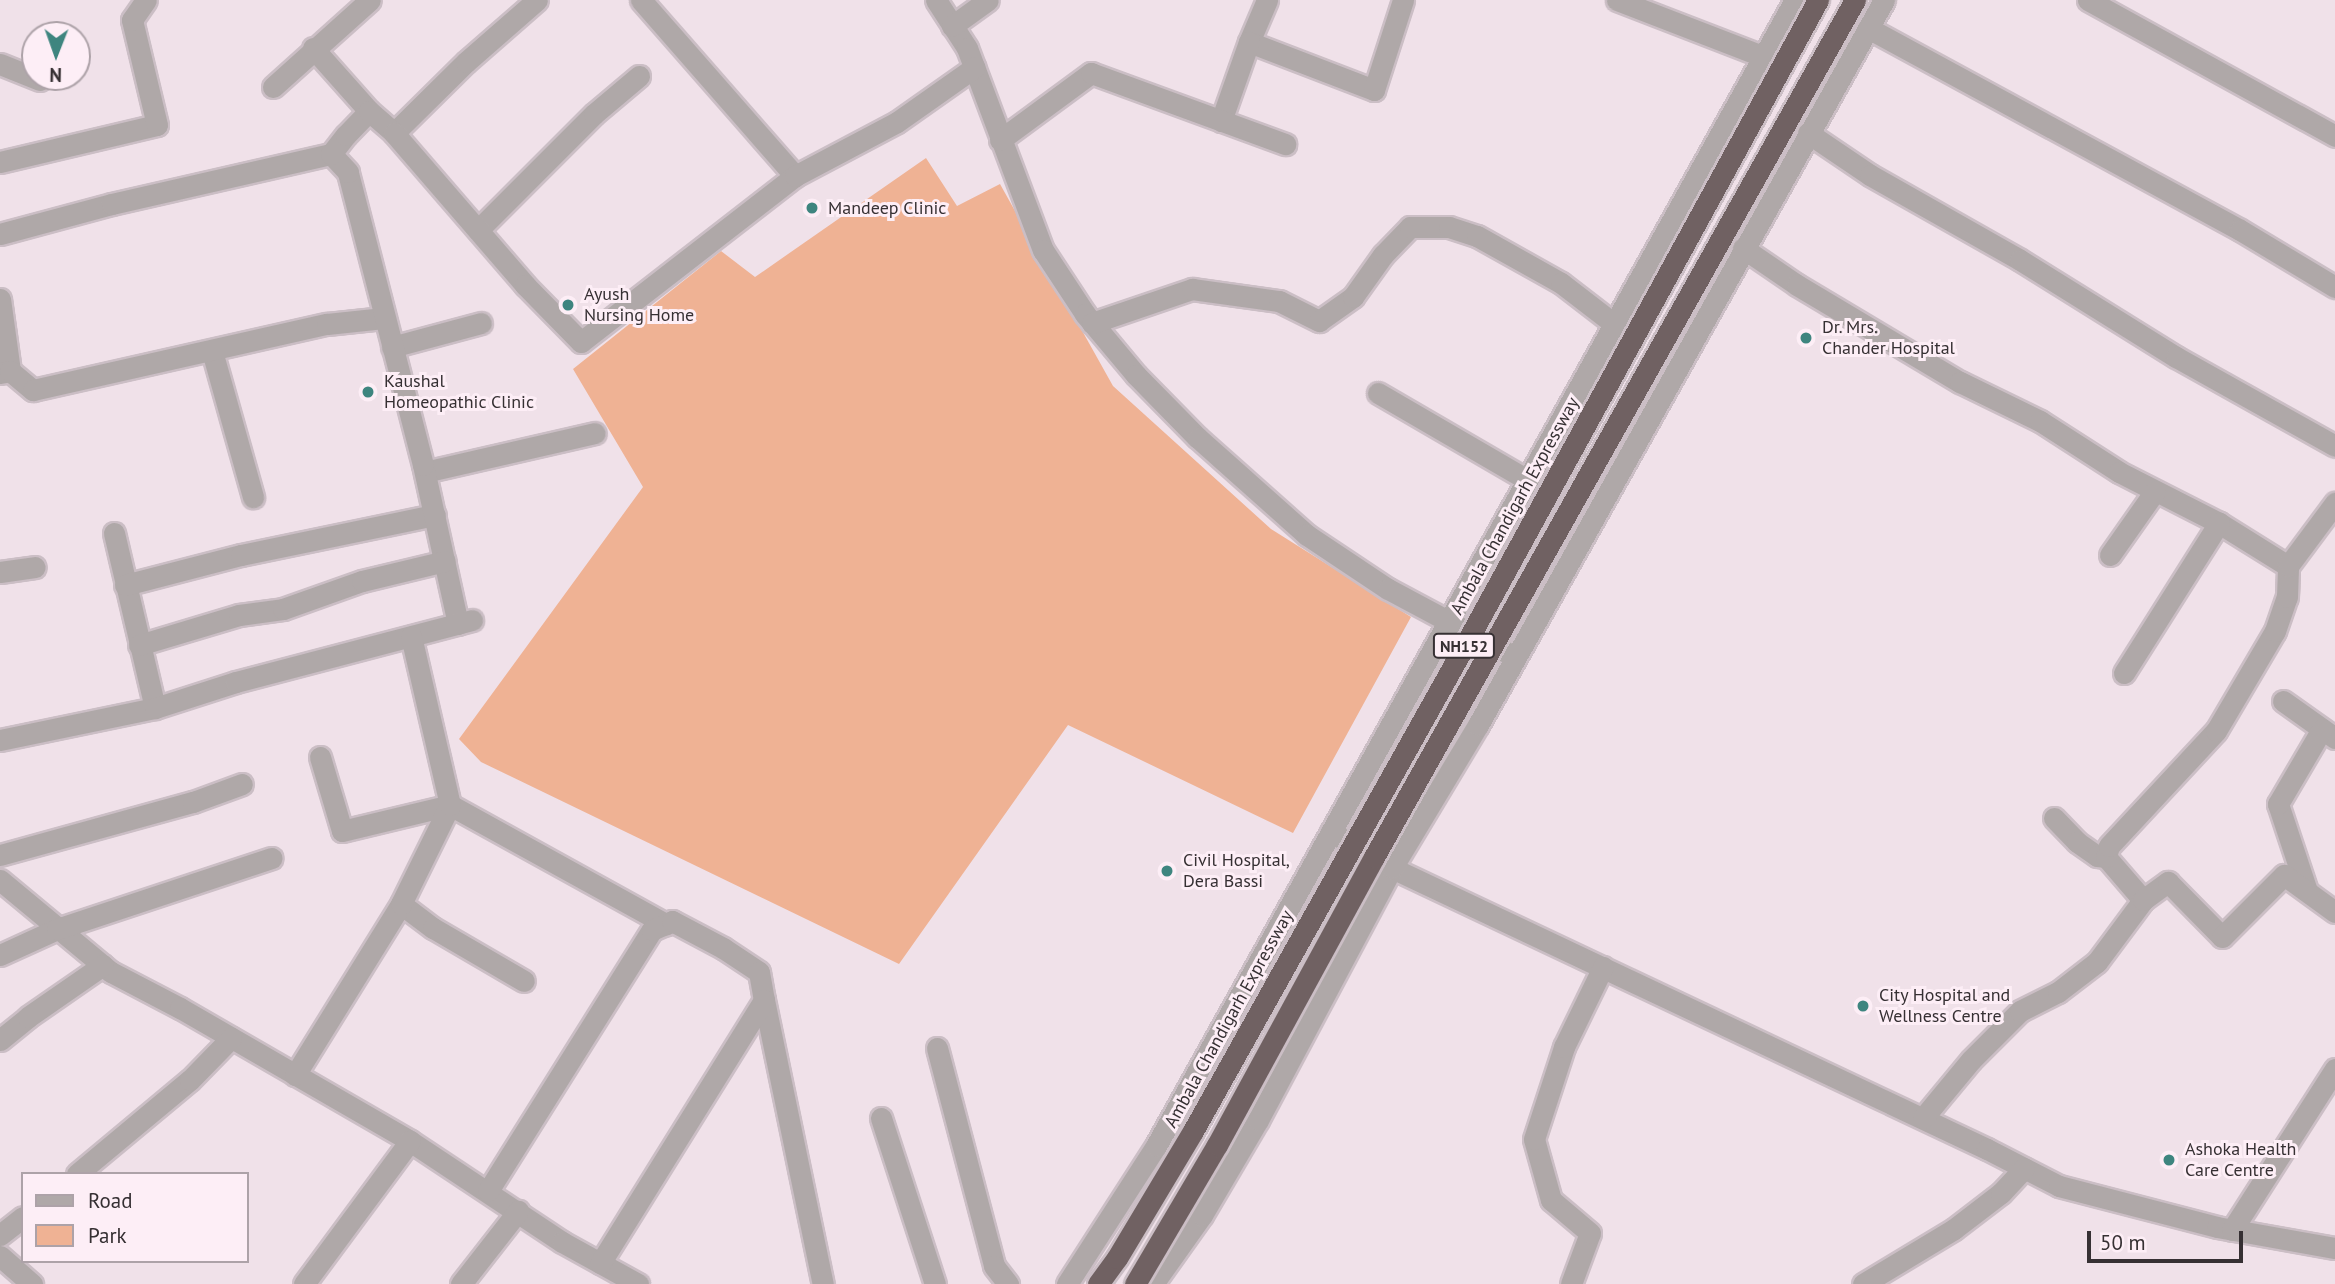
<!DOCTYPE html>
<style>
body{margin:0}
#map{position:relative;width:2335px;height:1284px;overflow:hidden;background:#f0e1e9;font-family:"PT Sans",sans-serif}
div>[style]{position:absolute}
.green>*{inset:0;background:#efb294}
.roads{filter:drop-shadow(2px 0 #cbbec5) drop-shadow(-2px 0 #cbbec5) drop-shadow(0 2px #cbbec5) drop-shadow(0 -2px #cbbec5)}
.minor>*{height:21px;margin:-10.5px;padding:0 10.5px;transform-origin:10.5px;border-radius:10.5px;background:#afa8a8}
.bridges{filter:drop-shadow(2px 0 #cbbec5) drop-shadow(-2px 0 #cbbec5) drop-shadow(0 2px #cbbec5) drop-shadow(0 -2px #cbbec5)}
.highway-bridge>*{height:21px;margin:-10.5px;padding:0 10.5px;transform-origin:10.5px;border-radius:10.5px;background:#706162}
.dots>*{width:19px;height:19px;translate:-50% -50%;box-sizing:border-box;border:4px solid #fdeef6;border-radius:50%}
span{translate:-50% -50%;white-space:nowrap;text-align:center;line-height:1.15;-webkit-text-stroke:6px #fdeef6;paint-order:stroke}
.shield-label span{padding:2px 5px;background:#fdeef6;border:2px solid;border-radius:5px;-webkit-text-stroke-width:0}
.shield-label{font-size:16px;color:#363033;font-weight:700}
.poi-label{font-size:18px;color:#363033}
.left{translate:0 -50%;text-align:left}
.street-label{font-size:18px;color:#363033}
.legend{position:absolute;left:21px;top:1172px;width:228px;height:91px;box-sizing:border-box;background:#fdeef6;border:2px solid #ada2a8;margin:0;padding:9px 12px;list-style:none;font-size:21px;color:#363033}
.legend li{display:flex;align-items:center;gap:14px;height:35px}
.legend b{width:35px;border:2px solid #ada2a8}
.north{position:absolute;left:21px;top:21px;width:70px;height:70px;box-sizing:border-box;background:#fdeef6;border:2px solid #ada2a8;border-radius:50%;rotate:181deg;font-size:19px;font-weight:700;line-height:28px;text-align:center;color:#363033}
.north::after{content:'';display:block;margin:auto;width:24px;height:32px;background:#3e857f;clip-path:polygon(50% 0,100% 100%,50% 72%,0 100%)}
.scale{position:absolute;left:2087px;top:1231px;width:156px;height:32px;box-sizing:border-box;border:4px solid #363033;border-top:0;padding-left:9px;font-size:21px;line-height:24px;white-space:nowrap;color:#363033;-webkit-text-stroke:5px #fdeef6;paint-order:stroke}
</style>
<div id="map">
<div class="green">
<div style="clip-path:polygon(926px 158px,957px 206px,1000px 184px,1113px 386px,1271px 529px,1411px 617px,1293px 833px,1068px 725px,899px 964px,481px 762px,459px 739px,643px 487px,573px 369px,721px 251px,755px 277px)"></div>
</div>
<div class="roads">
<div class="minor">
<div style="left:641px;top:0;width:234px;rotate:48.8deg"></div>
<div style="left:936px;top:0;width:57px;rotate:57.1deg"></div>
<div style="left:967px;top:48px;width:216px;rotate:69.4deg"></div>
<div style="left:1043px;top:250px;width:77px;rotate:56.7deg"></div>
<div style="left:1085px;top:314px;width:80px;rotate:50.1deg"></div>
<div style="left:1136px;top:375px;width:88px;rotate:45.5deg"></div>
<div style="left:1198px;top:438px;width:146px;rotate:41.7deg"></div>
<div style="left:1307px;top:535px;width:97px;rotate:33.7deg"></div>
<div style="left:1388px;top:589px;width:136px;rotate:28.1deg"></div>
<div style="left:1267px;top:0;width:46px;rotate:113.2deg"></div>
<div style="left:1249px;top:42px;width:134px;rotate:21deg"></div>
<div style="left:1374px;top:90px;width:95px;rotate:-72.1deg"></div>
<div style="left:1617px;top:0;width:155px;rotate:21.1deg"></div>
<div style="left:2088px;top:0;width:282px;rotate:28.8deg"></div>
<div style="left:952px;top:26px;width:44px;rotate:-35.8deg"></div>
<div style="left:1868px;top:28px;width:423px;rotate:28.5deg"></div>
<div style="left:2240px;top:230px;width:111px;rotate:31deg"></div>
<div style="left:313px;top:48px;width:84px;rotate:48.4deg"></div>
<div style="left:0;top:64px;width:43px;rotate:21.8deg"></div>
<div style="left:273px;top:87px;width:130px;rotate:-41.9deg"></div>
<div style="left:1221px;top:121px;width:84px;rotate:-70.5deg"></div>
<div style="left:394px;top:133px;width:101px;rotate:-44.6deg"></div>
<div style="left:466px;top:62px;width:94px;rotate:-41.1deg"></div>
<div style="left:1808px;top:133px;width:75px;rotate:34.1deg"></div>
<div style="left:1870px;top:175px;width:172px;rotate:29.5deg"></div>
<div style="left:2020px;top:260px;width:184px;rotate:31.9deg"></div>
<div style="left:2176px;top:357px;width:182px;rotate:29.2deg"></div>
<div style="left:1000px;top:140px;width:113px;rotate:-36.4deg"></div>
<div style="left:1091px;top:73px;width:207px;rotate:20.1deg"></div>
<div style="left:0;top:162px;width:161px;rotate:-13.3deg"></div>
<div style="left:157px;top:125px;width:108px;rotate:-103.4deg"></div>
<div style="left:132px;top:20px;width:24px;rotate:-55deg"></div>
<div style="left:478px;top:230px;width:164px;rotate:-45deg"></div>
<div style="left:594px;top:114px;width:59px;rotate:-40.2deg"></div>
<div style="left:0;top:234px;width:116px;rotate:-15deg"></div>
<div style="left:112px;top:204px;width:225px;rotate:-12.9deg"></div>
<div style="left:1743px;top:248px;width:65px;rotate:34.4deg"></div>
<div style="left:1797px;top:285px;width:190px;rotate:30.8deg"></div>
<div style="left:1960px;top:382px;width:89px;rotate:26deg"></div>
<div style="left:2040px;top:421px;width:94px;rotate:32.8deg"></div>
<div style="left:2119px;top:472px;width:112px;rotate:27deg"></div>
<div style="left:2219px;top:523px;width:81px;rotate:31.9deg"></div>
<div style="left:0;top:299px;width:73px;rotate:82.1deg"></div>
<div style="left:1092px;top:323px;width:106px;rotate:-18.8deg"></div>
<div style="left:1192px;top:289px;width:88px;rotate:7.9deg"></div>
<div style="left:1279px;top:301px;width:45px;rotate:26.6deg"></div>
<div style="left:1319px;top:321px;width:42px;rotate:-35.2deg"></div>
<div style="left:1353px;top:297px;width:52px;rotate:-54.5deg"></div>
<div style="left:1383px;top:255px;width:39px;rotate:-46deg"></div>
<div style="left:1410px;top:227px;width:39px"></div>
<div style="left:1449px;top:227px;width:29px;rotate:18deg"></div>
<div style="left:1477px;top:236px;width:96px;rotate:29.2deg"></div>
<div style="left:1561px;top:283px;width:66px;rotate:37.6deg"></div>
<div style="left:392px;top:347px;width:92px;rotate:-15.1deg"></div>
<div style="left:212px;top:351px;width:152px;rotate:74.3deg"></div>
<div style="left:0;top:373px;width:10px;rotate:-11deg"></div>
<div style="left:10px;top:371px;width:30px;rotate:40deg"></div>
<div style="left:33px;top:390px;width:301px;rotate:-12.7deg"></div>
<div style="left:327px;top:324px;width:57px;rotate:-6deg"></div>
<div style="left:1378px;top:393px;width:171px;rotate:30.2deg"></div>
<div style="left:425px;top:472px;width:174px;rotate:-12.9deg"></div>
<div style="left:114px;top:533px;width:180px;rotate:76.8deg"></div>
<div style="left:2110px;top:555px;width:78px;rotate:-54.9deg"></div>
<div style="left:0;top:572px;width:35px;rotate:-8deg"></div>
<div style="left:125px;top:585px;width:120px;rotate:-14.5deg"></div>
<div style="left:241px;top:555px;width:198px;rotate:-11.7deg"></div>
<div style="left:458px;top:624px;width:163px;rotate:-102.4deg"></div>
<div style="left:423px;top:465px;width:302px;rotate:-104.4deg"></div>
<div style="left:348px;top:172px;width:25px;rotate:-133deg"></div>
<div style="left:331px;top:154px;width:24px;rotate:-52deg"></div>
<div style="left:346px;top:135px;width:33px;rotate:-46deg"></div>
<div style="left:369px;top:111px;width:33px;rotate:41deg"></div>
<div style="left:394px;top:133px;width:201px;rotate:49.2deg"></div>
<div style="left:525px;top:285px;width:80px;rotate:45.5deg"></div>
<div style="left:581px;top:342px;width:271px;rotate:-37.8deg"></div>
<div style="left:795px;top:176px;width:115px;rotate:-27.9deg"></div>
<div style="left:897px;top:122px;width:95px;rotate:-35.2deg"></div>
<div style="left:139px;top:645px;width:104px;rotate:-16.7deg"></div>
<div style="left:239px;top:615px;width:44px;rotate:-7.8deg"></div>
<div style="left:283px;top:609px;width:84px;rotate:-19.5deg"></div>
<div style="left:362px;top:581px;width:85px;rotate:-13.5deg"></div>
<div style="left:2124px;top:673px;width:178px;rotate:-57.7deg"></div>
<div style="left:2283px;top:701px;width:64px;rotate:35.4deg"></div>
<div style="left:0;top:740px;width:158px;rotate:-11.7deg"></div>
<div style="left:155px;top:708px;width:85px;rotate:-17.8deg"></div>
<div style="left:236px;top:682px;width:244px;rotate:-14.7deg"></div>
<div style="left:320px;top:757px;width:77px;rotate:73.4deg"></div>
<div style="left:342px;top:831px;width:111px;rotate:-13.5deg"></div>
<div style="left:450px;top:805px;width:247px;rotate:28.9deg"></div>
<div style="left:2054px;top:818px;width:33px;rotate:46deg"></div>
<div style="left:2077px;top:842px;width:24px;rotate:35deg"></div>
<div style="left:2097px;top:856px;width:9px;rotate:6deg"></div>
<div style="left:2106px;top:857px;width:57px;rotate:49.3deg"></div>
<div style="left:1331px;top:832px;width:71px;rotate:30.5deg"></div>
<div style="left:1392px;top:868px;width:658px;rotate:25.28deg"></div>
<div style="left:1987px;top:1149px;width:81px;rotate:27.2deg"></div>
<div style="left:2059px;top:1186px;width:163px;rotate:14.5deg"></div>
<div style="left:2217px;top:1227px;width:120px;rotate:10.1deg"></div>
<div style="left:0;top:855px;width:200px;rotate:-15.4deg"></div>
<div style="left:193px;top:802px;width:52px;rotate:-20.2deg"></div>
<div style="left:2106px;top:857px;width:11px;rotate:-75deg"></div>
<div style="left:2109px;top:846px;width:157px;rotate:-47.1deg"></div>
<div style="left:2216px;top:731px;width:116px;rotate:-59.5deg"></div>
<div style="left:2275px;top:631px;width:36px;rotate:-71deg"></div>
<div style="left:2287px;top:597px;width:31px;rotate:-88deg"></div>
<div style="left:2288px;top:566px;width:79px;rotate:-53.3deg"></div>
<div style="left:0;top:880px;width:144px;rotate:39.7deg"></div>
<div style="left:111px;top:972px;width:78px;rotate:27.6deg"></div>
<div style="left:180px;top:1008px;width:266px;rotate:30deg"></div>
<div style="left:410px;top:1141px;width:182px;rotate:33.6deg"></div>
<div style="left:562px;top:1242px;width:87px;rotate:28.9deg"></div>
<div style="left:2307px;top:891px;width:92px;rotate:-108.4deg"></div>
<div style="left:2278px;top:804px;width:87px;rotate:-59.6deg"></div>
<div style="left:401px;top:904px;width:40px;rotate:37deg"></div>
<div style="left:433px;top:928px;width:105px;rotate:30.2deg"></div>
<div style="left:0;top:955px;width:63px;rotate:-24.5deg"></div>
<div style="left:57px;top:929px;width:226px;rotate:-18.3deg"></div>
<div style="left:764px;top:1000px;width:290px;rotate:78.3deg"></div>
<div style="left:0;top:1040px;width:36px;rotate:-39deg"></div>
<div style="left:28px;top:1017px;width:91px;rotate:-34.7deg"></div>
<div style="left:937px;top:1048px;width:225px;rotate:75.3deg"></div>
<div style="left:994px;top:1266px;width:23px;rotate:52deg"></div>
<div style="left:295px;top:1075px;width:201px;rotate:-58.2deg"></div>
<div style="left:401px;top:904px;width:110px;rotate:-63.7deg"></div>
<div style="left:450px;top:805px;width:173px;rotate:-103deg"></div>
<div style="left:881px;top:1118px;width:175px;rotate:72deg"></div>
<div style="left:1923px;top:1118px;width:75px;rotate:-50.4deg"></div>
<div style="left:1971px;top:1060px;width:69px;rotate:-45deg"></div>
<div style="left:2020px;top:1011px;width:42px;rotate:-26.6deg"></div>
<div style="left:2058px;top:992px;width:49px;rotate:-37.6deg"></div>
<div style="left:2097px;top:962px;width:77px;rotate:-53.4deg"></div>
<div style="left:2143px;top:900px;width:31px;rotate:-36deg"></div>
<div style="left:2168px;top:882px;width:77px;rotate:45.5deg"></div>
<div style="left:2222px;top:937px;width:88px;rotate:-45deg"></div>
<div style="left:2284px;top:875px;width:63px;rotate:36deg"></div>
<div style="left:77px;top:1174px;width:147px;rotate:-39.8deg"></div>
<div style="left:190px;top:1080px;width:59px;rotate:-45.7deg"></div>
<div style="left:488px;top:1191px;width:308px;rotate:-57.9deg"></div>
<div style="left:652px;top:930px;width:22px;rotate:-24deg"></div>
<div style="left:672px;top:921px;width:58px;rotate:27.9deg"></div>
<div style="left:723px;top:948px;width:43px;rotate:33.7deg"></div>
<div style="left:759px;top:972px;width:28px;rotate:80deg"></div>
<div style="left:764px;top:1000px;width:310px;rotate:121.9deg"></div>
<div style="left:2232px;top:1230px;width:191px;rotate:-57.4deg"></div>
<div style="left:0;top:1235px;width:29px;rotate:-38deg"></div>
<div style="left:0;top:1256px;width:43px;rotate:41.2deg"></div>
<div style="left:304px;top:1284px;width:178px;rotate:-53.5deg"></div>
<div style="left:461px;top:1284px;width:93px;rotate:-52deg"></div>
<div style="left:1067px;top:1284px;width:164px;rotate:-57.2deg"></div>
<div style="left:1156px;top:1146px;width:1312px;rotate:-60.86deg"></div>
<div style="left:1153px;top:1284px;width:85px;rotate:-54.6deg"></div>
<div style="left:1202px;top:1215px;width:110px;rotate:-59.5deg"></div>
<div style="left:1258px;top:1120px;width:285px;rotate:-62deg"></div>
<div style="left:1392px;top:868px;width:167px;rotate:-59deg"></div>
<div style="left:1478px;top:725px;width:831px;rotate:-60.75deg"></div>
<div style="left:1571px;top:1284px;width:54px;rotate:-69.6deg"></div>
<div style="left:1590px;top:1233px;width:51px;rotate:-139.8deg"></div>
<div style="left:1551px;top:1200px;width:63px;rotate:-105.6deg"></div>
<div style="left:1534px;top:1139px;width:97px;rotate:-71.9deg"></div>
<div style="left:1564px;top:1047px;width:89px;rotate:-64deg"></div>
<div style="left:1863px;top:1284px;width:106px;rotate:-31.1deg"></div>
<div style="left:1954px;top:1229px;width:59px;rotate:-37.5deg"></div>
<div style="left:2001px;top:1193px;width:34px;rotate:-47deg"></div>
</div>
</div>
<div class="bridges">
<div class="highway-bridge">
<div style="left:1098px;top:1284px;width:32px;rotate:-54deg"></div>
<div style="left:1117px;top:1258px;width:148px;rotate:-59.1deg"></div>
<div style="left:1193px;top:1131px;width:569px;rotate:-60.78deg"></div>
<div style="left:1471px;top:634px;width:723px;rotate:-61.31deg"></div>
<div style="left:1135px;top:1284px;width:161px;rotate:-59.5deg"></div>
<div style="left:1217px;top:1145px;width:328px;rotate:-61.4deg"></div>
<div style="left:1374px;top:857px;width:983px;rotate:-60.7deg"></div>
</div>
</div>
<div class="dots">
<div style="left:812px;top:208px;background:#3e857f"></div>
<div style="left:568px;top:305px;background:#3e857f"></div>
<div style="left:1806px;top:338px;background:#3e857f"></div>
<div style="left:368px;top:392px;background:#3e857f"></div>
<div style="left:1167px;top:871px;background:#3e857f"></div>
<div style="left:1863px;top:1006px;background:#3e857f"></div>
<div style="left:2169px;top:1160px;background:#3e857f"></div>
</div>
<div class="shield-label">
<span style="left:1464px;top:646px">NH152</span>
</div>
<div class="poi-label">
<span class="left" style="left:828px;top:208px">Mandeep Clinic</span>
<span class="left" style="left:584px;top:305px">Ayush<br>Nursing Home</span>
<span class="left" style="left:1822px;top:338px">Dr. Mrs.<br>Chander Hospital</span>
<span class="left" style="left:384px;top:392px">Kaushal<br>Homeopathic Clinic</span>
<span class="left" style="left:1183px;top:871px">Civil Hospital,<br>Dera Bassi</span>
<span class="left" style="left:1879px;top:1006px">City Hospital and<br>Wellness Centre</span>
<span class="left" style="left:2185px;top:1160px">Ashoka Health<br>Care Centre</span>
</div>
<div class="street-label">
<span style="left:1515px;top:506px;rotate:-61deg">Ambala Chandigarh Expressway</span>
<span style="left:1229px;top:1019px;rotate:-61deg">Ambala Chandigarh Expressway</span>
</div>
<ul class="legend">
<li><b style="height:9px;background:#afa8a8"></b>Road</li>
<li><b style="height:19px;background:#efb294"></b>Park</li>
</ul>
<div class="north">N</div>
<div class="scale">50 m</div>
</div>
